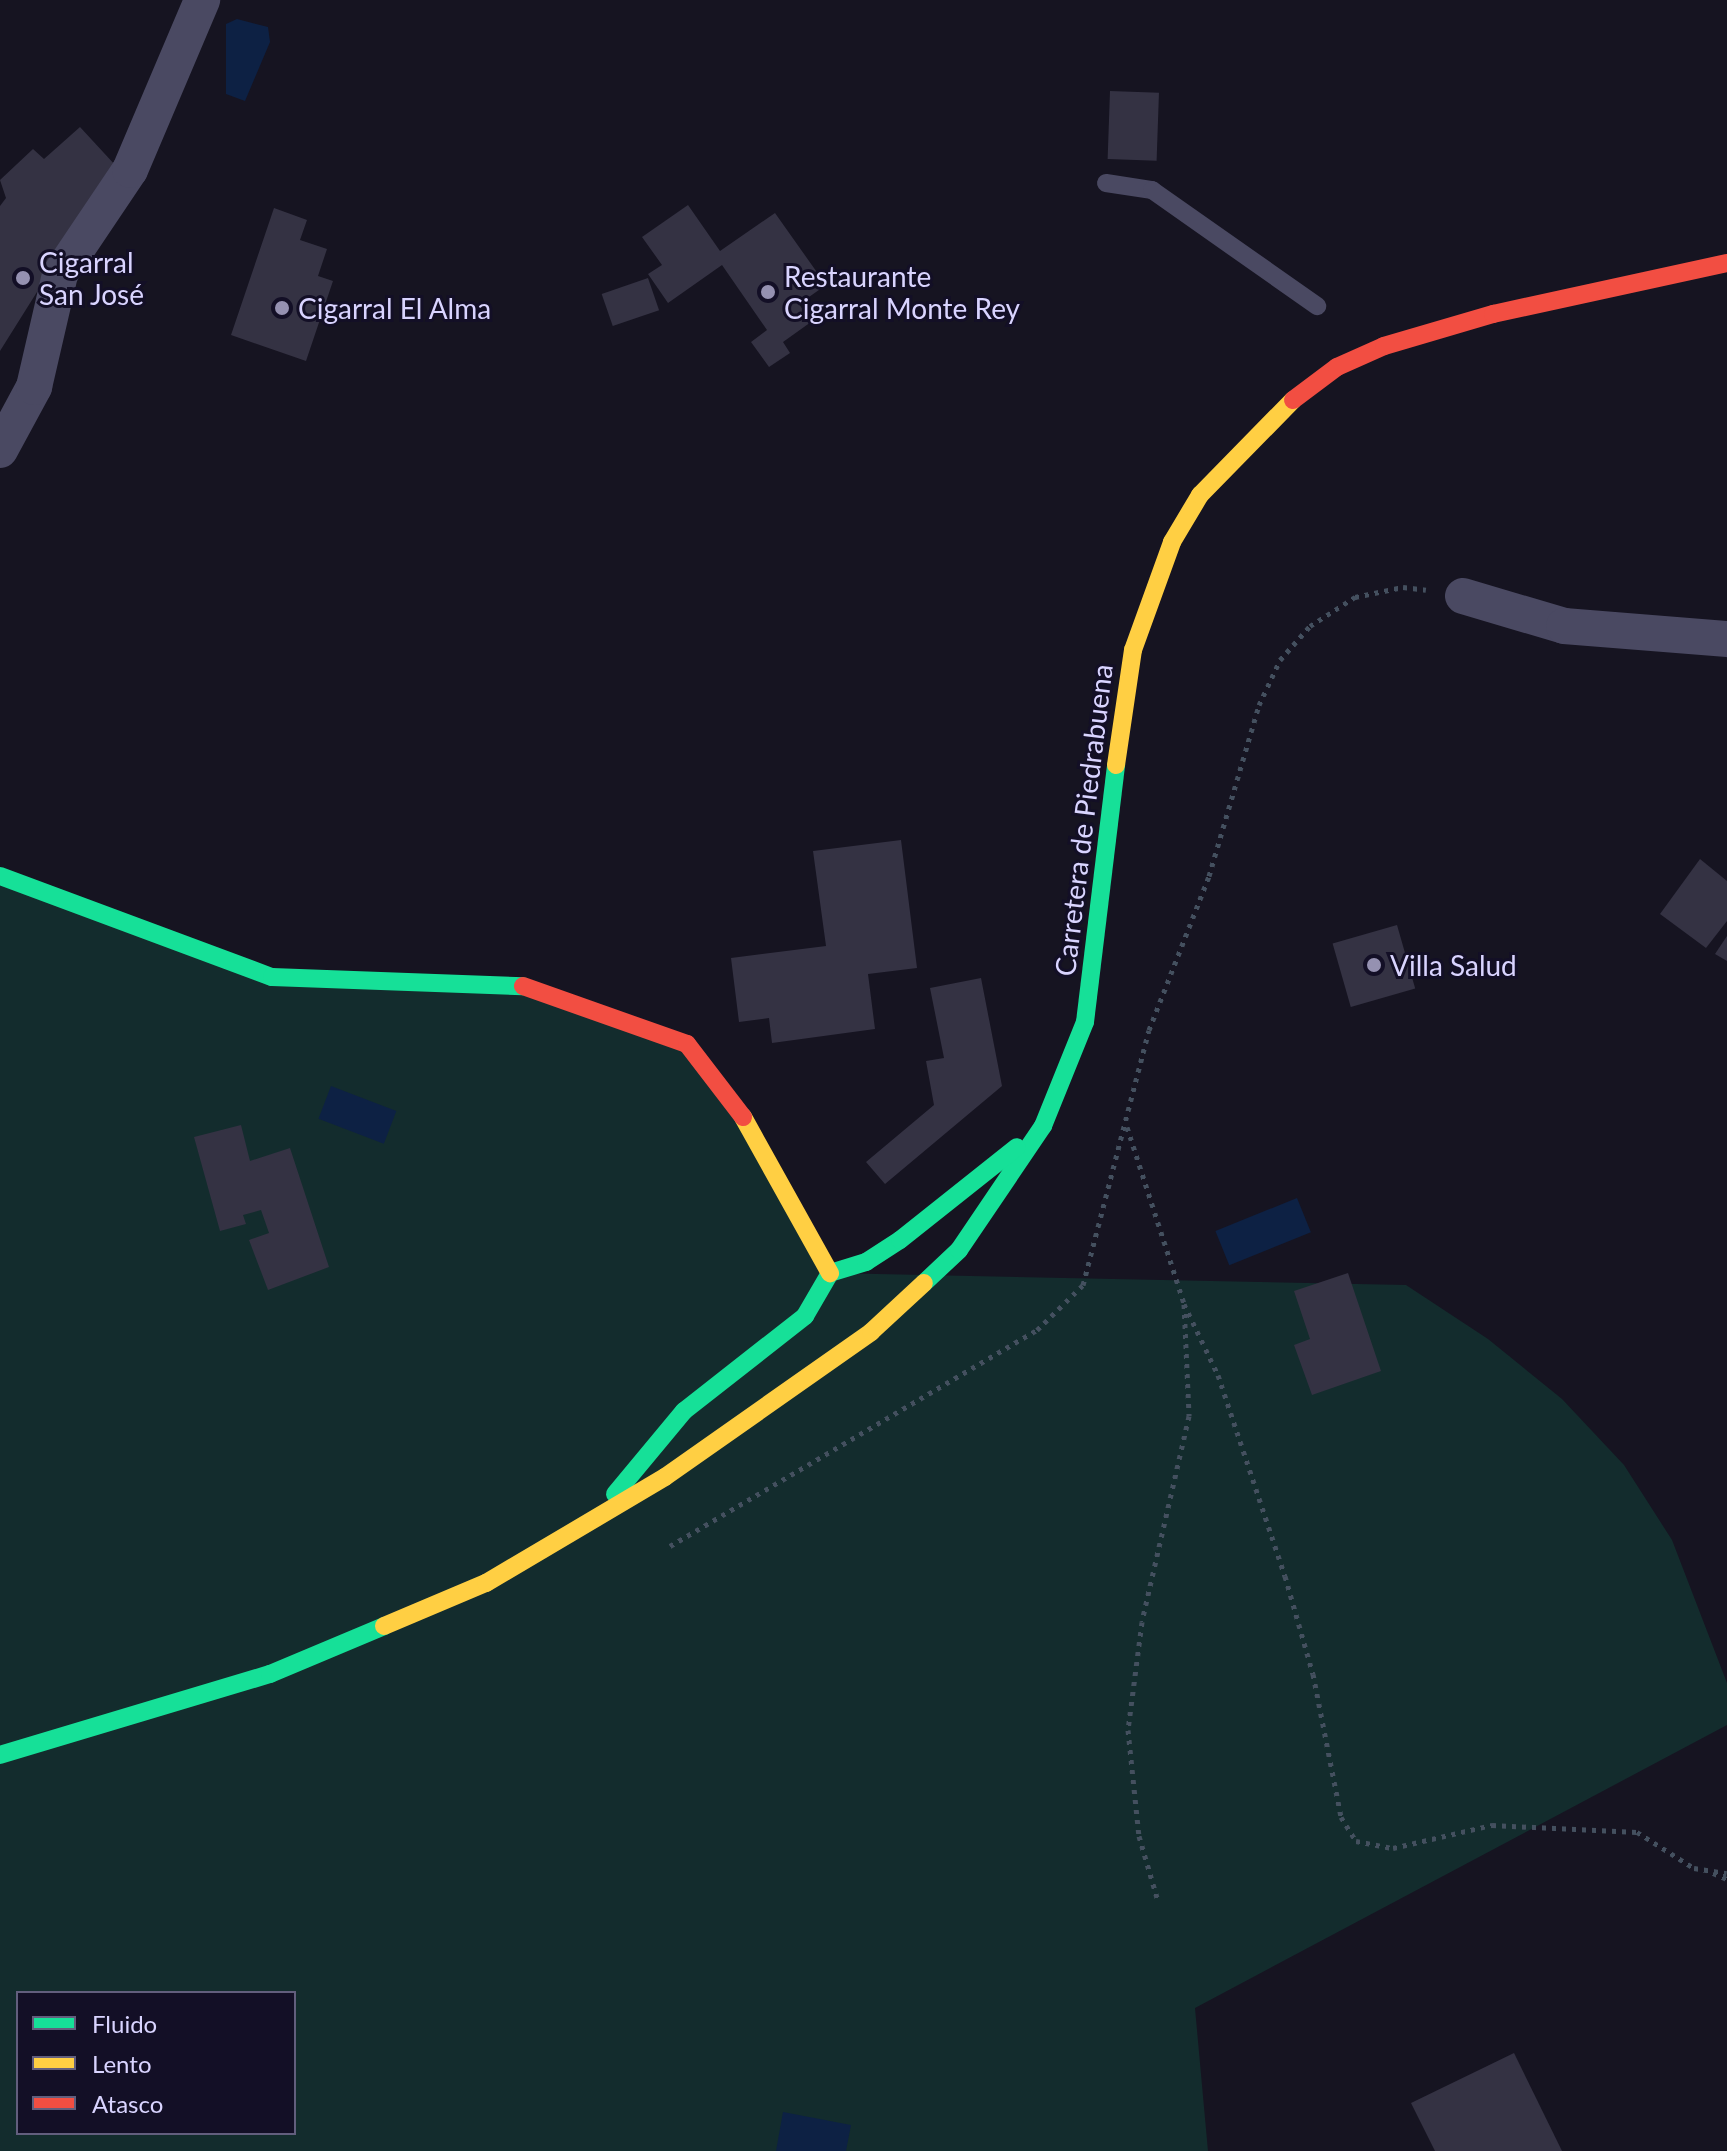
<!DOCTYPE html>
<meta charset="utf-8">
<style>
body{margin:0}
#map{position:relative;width:1727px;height:2151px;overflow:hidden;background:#161421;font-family:Lato,sans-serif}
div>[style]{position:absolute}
.green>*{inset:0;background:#132c2d}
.water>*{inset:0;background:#0d2144;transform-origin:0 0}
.building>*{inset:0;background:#343243;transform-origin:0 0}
.path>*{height:5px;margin-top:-2.5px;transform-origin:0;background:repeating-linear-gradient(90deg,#44505f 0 4px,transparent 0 10px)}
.lane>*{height:18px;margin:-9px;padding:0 9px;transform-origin:9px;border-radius:9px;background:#4a4962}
.street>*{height:36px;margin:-18px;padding:0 18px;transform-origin:18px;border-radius:18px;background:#4a4962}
.fast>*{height:18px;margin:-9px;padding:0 9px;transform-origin:9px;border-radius:9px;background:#16e098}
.slow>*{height:18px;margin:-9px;padding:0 9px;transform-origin:9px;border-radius:9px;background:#ffcf43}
.jam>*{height:18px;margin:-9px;padding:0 9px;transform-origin:9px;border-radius:9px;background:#f24e42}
.dots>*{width:22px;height:22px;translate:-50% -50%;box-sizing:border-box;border:4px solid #130f26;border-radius:50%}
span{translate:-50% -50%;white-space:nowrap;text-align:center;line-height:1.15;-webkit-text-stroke:6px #130f26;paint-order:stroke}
.poi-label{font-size:28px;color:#d9d4ff}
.left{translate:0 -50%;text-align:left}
.street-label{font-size:28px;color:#d9d4ff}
.legend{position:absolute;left:16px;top:1991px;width:280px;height:144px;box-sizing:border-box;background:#130f26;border:2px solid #625e7d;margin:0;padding:10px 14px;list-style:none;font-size:24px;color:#d9d4ff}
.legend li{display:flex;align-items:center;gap:16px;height:40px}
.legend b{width:40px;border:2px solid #625e7d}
</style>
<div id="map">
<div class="green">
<div style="clip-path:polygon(evenodd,0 876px,272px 977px,529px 986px,687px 1044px,830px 1273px,1406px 1285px,1488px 1339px,1562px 1399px,1624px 1465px,1672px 1540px,1727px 1683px,1727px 1725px,1195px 2008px,1208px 2151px,0 2151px,0 876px,18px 1993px,294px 1993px,294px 2133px,18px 2133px,18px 1993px)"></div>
</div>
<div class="water">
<div style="clip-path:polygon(237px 19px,268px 27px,270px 42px,245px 101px,226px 94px,226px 24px)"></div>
<div style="left:331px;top:1086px;width:70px;height:35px;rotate:21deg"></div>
<div style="left:1297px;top:1198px;width:37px;height:88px;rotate:68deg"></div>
<div style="clip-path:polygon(783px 2112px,851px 2125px,846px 2151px,776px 2151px)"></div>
</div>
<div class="building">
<div style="left:1110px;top:91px;width:49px;height:68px;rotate:2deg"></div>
<div style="clip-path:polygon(80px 127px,116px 166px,0 351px,0 206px,6px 198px,0 180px,33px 149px,44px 159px)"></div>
<div style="clip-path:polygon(688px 205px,720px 251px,775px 213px,826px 285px,799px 304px,811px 322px,783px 342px,790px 353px,769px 367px,751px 342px,767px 330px,722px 265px,668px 303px,648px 274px,662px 265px,642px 237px)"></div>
<div style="clip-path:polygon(274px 208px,307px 220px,300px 240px,327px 249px,318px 276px,333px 281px,306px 361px,231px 335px)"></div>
<div style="left:648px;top:278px;width:34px;height:49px;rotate:71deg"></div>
<div style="clip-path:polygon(901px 840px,917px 968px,868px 974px,875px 1029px,772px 1043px,769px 1018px,739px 1022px,731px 958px,826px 946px,813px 851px)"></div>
<div style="clip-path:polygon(1700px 859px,1727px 881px,1727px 921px,1706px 948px,1660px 914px)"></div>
<div style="left:1397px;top:925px;width:66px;height:67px;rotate:74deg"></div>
<div style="clip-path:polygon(1727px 936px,1727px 961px,1715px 954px)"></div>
<div style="clip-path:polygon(981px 978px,1002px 1086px,885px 1184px,866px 1162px,934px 1105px,926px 1061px,944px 1058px,930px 988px)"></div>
<div style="clip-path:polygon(241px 1125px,250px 1161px,290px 1148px,329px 1267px,268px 1290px,249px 1240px,269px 1233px,261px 1210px,243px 1215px,246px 1224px,220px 1231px,194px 1137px)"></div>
<div style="clip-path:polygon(1348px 1273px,1381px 1371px,1312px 1395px,1294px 1345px,1310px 1339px,1294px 1291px)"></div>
<div style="clip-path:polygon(1514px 2053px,1562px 2151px,1435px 2151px,1411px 2103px)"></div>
</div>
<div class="path">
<div style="left:1127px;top:1127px;width:186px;rotate:72.1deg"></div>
<div style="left:1184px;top:1304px;width:112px;rotate:87.4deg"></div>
<div style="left:1189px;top:1416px;width:211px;rotate:102.9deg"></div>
<div style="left:1142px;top:1622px;width:109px;rotate:97.4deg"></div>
<div style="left:1128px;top:1730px;width:107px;rotate:84.1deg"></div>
<div style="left:1139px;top:1836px;width:68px;rotate:73.7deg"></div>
<div style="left:1184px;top:1304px;width:79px;rotate:64.4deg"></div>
<div style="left:1218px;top:1375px;width:212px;rotate:71.6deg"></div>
<div style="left:1285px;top:1576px;width:102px;rotate:74.1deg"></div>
<div style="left:1313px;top:1674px;width:146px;rotate:78.9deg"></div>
<div style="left:1341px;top:1817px;width:28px;rotate:58deg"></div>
<div style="left:1356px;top:1841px;width:38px;rotate:11deg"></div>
<div style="left:1393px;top:1848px;width:102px;rotate:-13.1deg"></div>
<div style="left:1492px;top:1825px;width:145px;rotate:2.8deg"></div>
<div style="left:1637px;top:1832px;width:67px;rotate:32.3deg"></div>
<div style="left:1694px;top:1868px;width:33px;rotate:9deg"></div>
<div style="left:670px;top:1546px;width:426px;rotate:-30.5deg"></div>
<div style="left:1037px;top:1330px;width:64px;rotate:-44.4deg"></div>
<div style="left:1083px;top:1285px;width:263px;rotate:-75.5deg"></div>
<div style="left:1149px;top:1030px;width:165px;rotate:-68.7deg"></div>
<div style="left:1209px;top:876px;width:178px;rotate:-73.7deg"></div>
<div style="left:1259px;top:705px;width:50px;rotate:-65deg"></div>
<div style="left:1280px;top:660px;width:45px;rotate:-48.6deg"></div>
<div style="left:1310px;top:626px;width:54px;rotate:-32.8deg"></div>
<div style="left:1355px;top:597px;width:49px;rotate:-11.8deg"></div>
<div style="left:1403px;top:587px;width:23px;rotate:7deg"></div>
<div style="left:1713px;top:1873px;width:15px;rotate:23deg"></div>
</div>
<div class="lane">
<div style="left:1106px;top:183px;width:47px;rotate:8.7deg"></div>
<div style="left:1152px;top:190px;width:202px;rotate:35.1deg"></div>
</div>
<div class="street">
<div style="left:0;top:450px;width:72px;rotate:-61.6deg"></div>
<div style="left:34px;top:387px;width:116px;rotate:-77deg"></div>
<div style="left:60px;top:274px;width:125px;rotate:-56.1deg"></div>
<div style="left:130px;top:170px;width:185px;rotate:-67deg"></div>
<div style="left:1463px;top:596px;width:105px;rotate:16.5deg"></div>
<div style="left:1564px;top:626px;width:164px;rotate:4.6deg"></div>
</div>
<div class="fast">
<div style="left:0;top:876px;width:290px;rotate:20.4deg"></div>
<div style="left:272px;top:977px;width:251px;rotate:2.1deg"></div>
<div style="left:924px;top:1283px;width:48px;rotate:-43.3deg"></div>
<div style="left:959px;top:1250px;width:150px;rotate:-55.9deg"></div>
<div style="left:1043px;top:1126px;width:112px;rotate:-68deg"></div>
<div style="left:1085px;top:1022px;width:259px;rotate:-83.1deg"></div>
<div style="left:615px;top:1494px;width:108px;rotate:-50.3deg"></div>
<div style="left:684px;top:1411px;width:154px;rotate:-38.1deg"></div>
<div style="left:805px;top:1316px;width:50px;rotate:-59.8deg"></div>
<div style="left:830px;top:1273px;width:38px;rotate:-17deg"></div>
<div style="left:866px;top:1262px;width:40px;rotate:-32.9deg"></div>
<div style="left:900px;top:1240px;width:149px;rotate:-38.5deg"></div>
<div style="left:0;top:1755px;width:282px;rotate:-16.7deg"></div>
<div style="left:270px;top:1674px;width:124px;rotate:-22.8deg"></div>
</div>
<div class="slow">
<div style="left:1116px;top:765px;width:116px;rotate:-81.6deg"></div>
<div style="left:1133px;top:650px;width:115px;rotate:-70.1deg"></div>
<div style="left:1172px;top:542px;width:55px;rotate:-59.2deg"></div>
<div style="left:1200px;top:495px;width:133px;rotate:-45.6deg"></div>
<div style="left:743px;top:1117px;width:179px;rotate:60.9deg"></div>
<div style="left:384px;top:1626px;width:111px;rotate:-22.9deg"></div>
<div style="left:486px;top:1583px;width:208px;rotate:-30.6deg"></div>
<div style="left:665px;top:1477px;width:252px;rotate:-35.1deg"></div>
<div style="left:871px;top:1332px;width:72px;rotate:-42.8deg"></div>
</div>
<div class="jam">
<div style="left:1293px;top:400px;width:55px;rotate:-36.9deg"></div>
<div style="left:1337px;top:367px;width:51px;rotate:-24.1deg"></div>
<div style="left:1384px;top:346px;width:114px;rotate:-16.4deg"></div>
<div style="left:1493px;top:314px;width:239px;rotate:-12.3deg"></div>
<div style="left:523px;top:986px;width:174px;rotate:19.5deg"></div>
<div style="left:687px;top:1044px;width:92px;rotate:52.5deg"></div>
</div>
<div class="dots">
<div style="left:23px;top:278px;background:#9591b1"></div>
<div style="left:768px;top:292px;background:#9591b1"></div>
<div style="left:282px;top:308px;background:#9591b1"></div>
<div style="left:1374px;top:965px;background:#9591b1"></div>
</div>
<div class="poi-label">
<span class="left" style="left:39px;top:278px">Cigarral<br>San José</span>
<span class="left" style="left:784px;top:292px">Restaurante<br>Cigarral Monte Rey</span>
<span class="left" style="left:298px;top:308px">Cigarral El Alma</span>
<span class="left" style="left:1390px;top:965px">Villa Salud</span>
</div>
<div class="street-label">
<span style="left:1083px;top:820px;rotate:-83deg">Carretera de Piedrabuena</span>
</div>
<ul class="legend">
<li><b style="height:10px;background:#16e098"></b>Fluido</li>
<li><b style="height:10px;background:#ffcf43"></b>Lento</li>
<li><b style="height:10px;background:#f24e42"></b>Atasco</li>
</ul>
</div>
